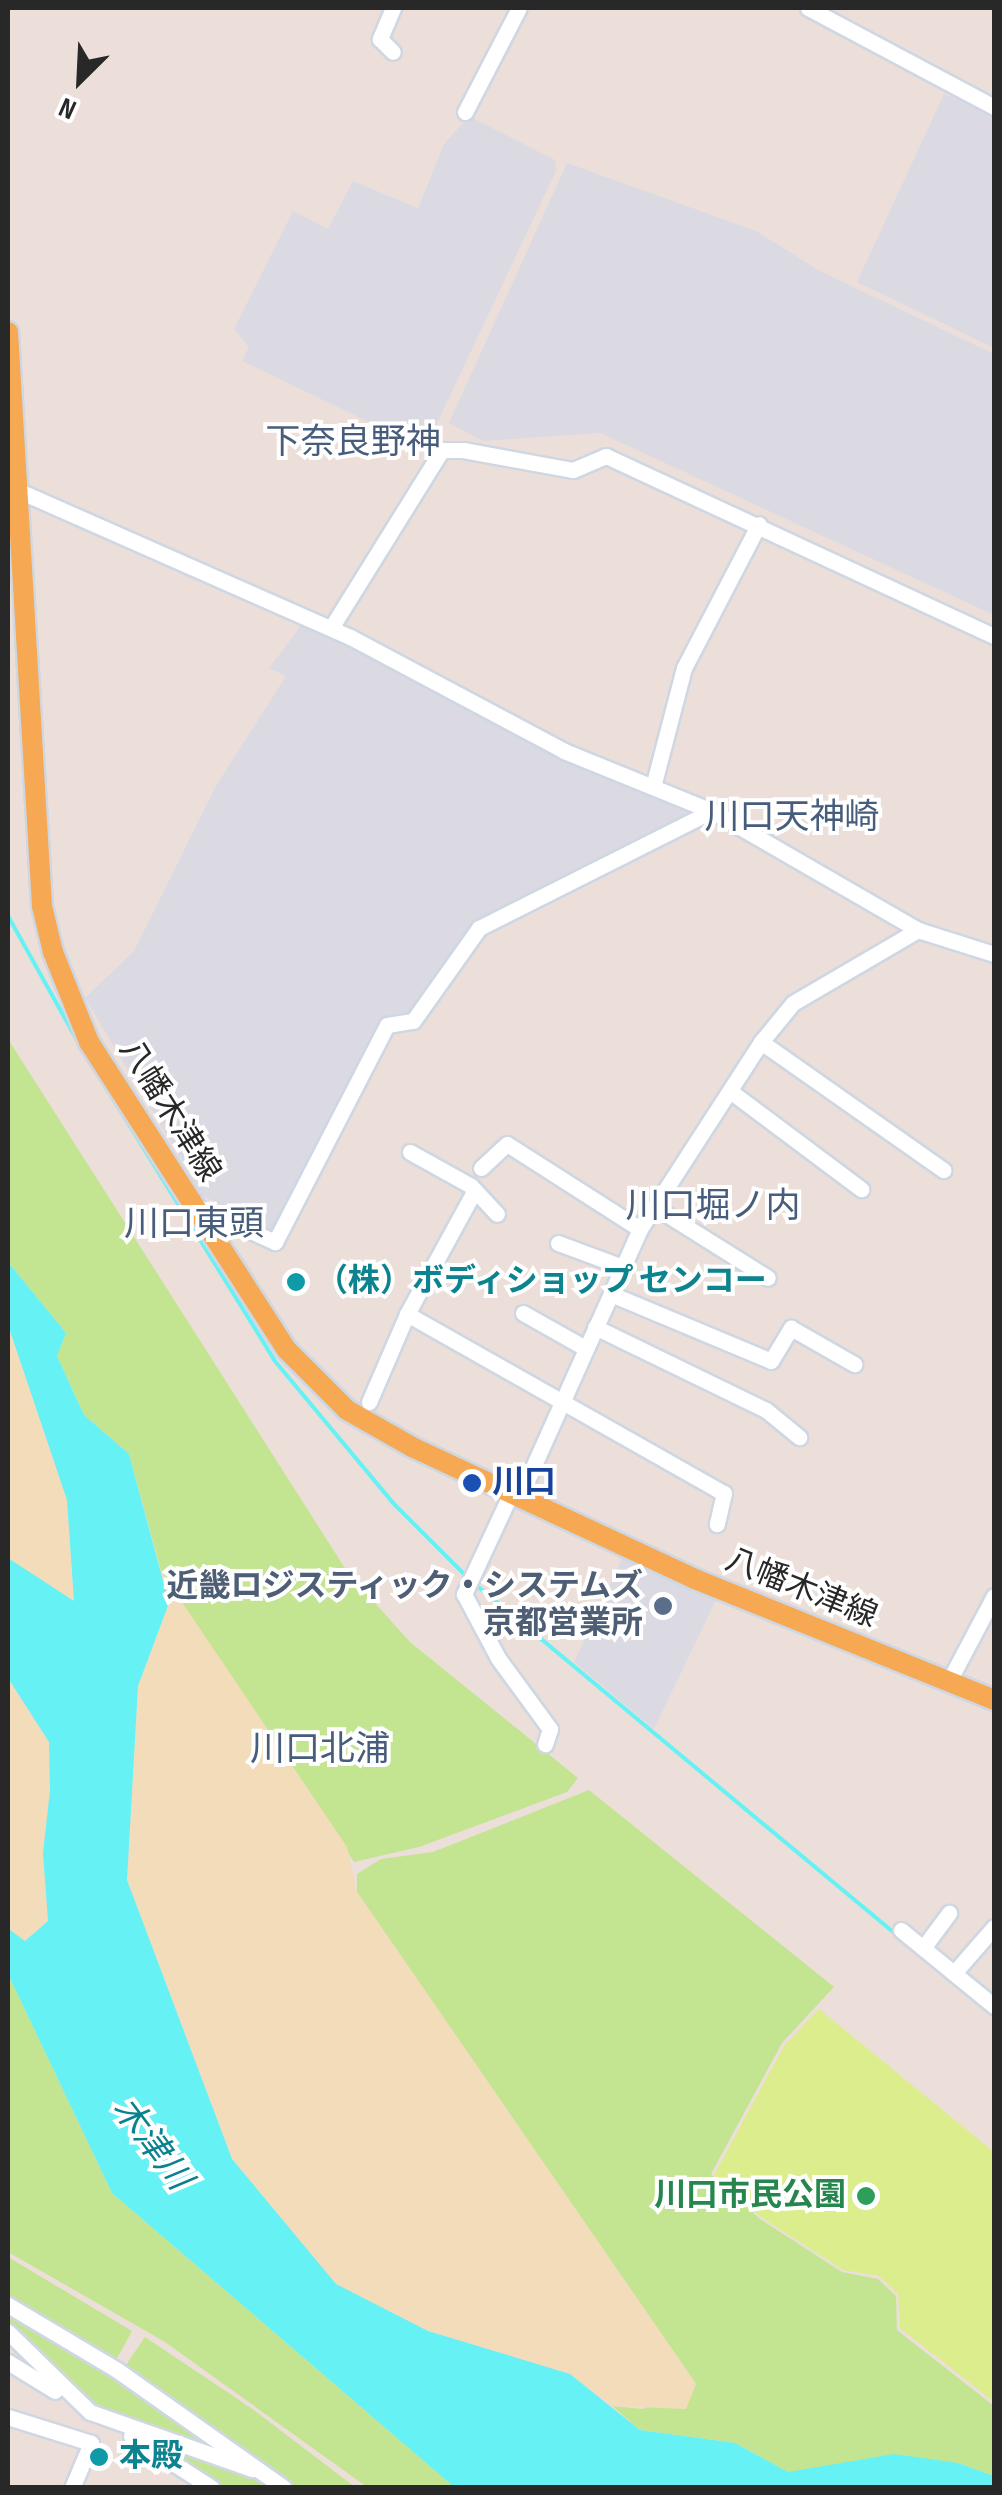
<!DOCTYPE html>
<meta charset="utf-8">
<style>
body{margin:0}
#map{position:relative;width:1002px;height:2495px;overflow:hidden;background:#ecdfd9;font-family:"Sofia Sans Condensed","Noto Sans JP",sans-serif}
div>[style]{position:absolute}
.industrial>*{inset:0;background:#dbdae3}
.green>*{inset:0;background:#c3e592}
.sand>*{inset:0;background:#f3dcba}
.pitch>*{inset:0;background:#dced8d}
.water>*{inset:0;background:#66f1f4}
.stream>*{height:4px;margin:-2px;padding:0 2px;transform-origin:2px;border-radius:2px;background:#66f1f4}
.roads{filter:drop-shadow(2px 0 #ced7e2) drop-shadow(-2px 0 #ced7e2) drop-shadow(0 2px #ced7e2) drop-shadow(0 -2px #ced7e2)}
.minor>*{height:15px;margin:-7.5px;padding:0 7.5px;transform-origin:7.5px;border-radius:7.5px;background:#fff}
.major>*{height:20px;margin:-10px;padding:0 10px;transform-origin:10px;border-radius:10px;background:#f7a853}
.dots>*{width:28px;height:28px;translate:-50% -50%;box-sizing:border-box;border:5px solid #fff;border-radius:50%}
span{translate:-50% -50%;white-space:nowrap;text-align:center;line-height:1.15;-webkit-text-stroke:8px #fff;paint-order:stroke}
.street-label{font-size:32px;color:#282828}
.culture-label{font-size:32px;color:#0d838f;font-weight:700}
.left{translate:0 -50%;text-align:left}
.transit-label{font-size:32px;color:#164399;font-weight:700}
.service-label{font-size:32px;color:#4e5e75;font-weight:700}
.right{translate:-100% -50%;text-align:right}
.leisure-label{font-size:32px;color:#27864d;font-weight:700}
.neighbourhood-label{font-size:35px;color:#475d7b}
.water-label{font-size:35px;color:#08828f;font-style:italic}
.frame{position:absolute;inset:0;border:10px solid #282828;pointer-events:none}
.north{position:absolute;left:30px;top:30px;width:100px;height:100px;-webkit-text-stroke:8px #fff;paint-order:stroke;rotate:204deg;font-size:28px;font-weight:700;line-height:40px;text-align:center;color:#282828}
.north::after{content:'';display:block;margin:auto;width:35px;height:45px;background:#282828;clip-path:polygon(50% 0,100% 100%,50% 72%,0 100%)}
</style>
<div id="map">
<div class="industrial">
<div style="clip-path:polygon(944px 94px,994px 114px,994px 348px,857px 282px)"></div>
<div style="clip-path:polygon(469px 116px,555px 160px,556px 171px,425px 449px,242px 361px,249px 347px,234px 329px,293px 211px,328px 229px,353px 181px,418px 208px,444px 144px)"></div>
<div style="clip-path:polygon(567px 163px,756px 231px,820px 271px,994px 354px,994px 615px,600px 433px,483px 441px,449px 423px)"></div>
<div style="clip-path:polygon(303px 623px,691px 813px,475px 924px,412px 1012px,380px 1024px,272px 1232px,203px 1196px,85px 998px,134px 951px,216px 786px,286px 676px,269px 668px)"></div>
<div style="clip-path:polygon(623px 1556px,717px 1598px,654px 1729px,574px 1662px)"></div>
</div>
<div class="green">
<div style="clip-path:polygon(8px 1039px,348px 1573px,410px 1642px,578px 1778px,567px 1792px,419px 1847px,354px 1862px,161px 1571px,129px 1454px,84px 1415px,57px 1356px,66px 1333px,8px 1262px)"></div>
<div style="clip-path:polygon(589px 1790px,834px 1987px,782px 2043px,711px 2174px,760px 2219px,842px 2272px,878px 2279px,896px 2296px,897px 2330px,994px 2406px,994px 2476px,958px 2463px,788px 2472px,735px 2443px,640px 2430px,612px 2406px,643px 2409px,696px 2384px,357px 1892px,357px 1874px,381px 1859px,433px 1852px)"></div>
<div style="clip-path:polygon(8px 1974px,112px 2193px,454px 2487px,367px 2487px,165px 2342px,8px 2252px)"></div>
<div style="clip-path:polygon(8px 2257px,132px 2331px,115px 2362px,8px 2299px)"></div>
<div style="clip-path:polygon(8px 2314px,107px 2373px,233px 2456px,100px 2408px,8px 2326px)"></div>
<div style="clip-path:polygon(145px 2337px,251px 2408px,355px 2487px,292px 2487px,122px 2371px)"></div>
<div style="clip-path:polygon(143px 2437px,266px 2479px,276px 2487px,218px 2487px)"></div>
</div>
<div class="sand">
<div style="clip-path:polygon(8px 1325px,67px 1500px,74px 1603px,8px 1558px)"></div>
<div style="clip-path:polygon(161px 1571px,347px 1847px,357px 1892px,696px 2384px,686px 2409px,612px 2406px,570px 2374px,428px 2331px,335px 2284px,232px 2159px,127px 1880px,138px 1686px,169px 1603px)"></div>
<div style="clip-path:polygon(8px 1678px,49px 1742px,50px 1790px,43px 1853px,48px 1921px,25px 1941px,10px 1931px,8px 1958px)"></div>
</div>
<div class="pitch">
<div style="clip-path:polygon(819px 2009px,994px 2152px,994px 2402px,900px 2328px,898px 2294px,879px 2276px,843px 2270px,761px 2217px,714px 2175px,784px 2046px)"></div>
</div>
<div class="water">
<div style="clip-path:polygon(8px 1262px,66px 1333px,57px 1356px,84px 1415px,129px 1454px,169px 1603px,138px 1686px,127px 1880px,232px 2159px,336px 2284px,428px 2331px,570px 2374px,640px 2430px,735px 2443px,788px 2472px,894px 2454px,958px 2463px,994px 2476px,994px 2487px,454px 2487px,112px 2193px,8px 1974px,10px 1930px,25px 1941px,48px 1921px,43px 1853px,50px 1790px,49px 1742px,8px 1678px,8px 1558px,74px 1601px,67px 1500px,8px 1325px)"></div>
</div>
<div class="stream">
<div style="left:8px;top:916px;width:144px;rotate:60.9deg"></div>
<div style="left:94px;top:1068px;width:343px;rotate:58.3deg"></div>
<div style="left:274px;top:1360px;width:186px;rotate:50.2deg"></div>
<div style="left:393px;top:1503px;width:106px;rotate:45deg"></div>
<div style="left:475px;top:1584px;width:675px;rotate:39.77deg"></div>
</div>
<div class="roads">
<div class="minor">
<div style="left:393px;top:8px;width:34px;rotate:113deg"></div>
<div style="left:380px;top:39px;width:18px;rotate:45deg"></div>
<div style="left:808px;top:8px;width:211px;rotate:28deg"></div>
<div style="left:465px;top:112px;width:117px;rotate:-62.6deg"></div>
<div style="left:19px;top:491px;width:362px;rotate:23.8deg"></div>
<div style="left:350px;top:637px;width:242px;rotate:28deg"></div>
<div style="left:564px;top:751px;width:160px;rotate:22.1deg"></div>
<div style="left:712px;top:811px;width:238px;rotate:30deg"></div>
<div style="left:918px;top:930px;width:80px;rotate:17.5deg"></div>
<div style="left:331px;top:628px;width:210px;rotate:-58.1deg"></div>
<div style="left:442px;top:450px;width:21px"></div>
<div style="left:463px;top:450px;width:112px;rotate:10.3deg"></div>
<div style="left:573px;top:470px;width:36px;rotate:-23deg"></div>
<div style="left:606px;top:456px;width:428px;rotate:24.9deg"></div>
<div style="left:654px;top:783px;width:119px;rotate:-75.4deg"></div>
<div style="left:684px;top:668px;width:162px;rotate:-62.5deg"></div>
<div style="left:761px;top:1042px;width:223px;rotate:35.1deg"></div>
<div style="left:730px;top:1091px;width:164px;rotate:36.8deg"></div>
<div style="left:410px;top:1152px;width:70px;rotate:29.1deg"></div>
<div style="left:471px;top:1186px;width:38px;rotate:47deg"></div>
<div style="left:481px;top:1168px;width:35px;rotate:-43deg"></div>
<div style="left:507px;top:1144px;width:158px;rotate:32.6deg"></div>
<div style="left:193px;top:1205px;width:90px;rotate:24.3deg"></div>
<div style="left:275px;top:1242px;width:244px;rotate:-62.7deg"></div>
<div style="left:387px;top:1025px;width:26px;rotate:-9deg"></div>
<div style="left:413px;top:1021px;width:114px;rotate:-54.6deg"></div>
<div style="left:479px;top:928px;width:261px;rotate:-26.7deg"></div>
<div style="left:655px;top:1207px;width:133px;rotate:32.1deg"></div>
<div style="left:558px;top:1243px;width:69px;rotate:20.3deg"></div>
<div style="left:611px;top:1294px;width:173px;rotate:22.7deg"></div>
<div style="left:771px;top:1361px;width:39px;rotate:-59deg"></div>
<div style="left:791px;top:1328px;width:73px;rotate:29.7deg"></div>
<div style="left:523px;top:1313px;width:71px;rotate:29.4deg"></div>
<div style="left:407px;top:1314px;width:141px;rotate:-61.3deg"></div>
<div style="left:595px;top:1327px;width:190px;rotate:25.9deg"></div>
<div style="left:766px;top:1410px;width:43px;rotate:39.3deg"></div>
<div style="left:369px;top:1402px;width:96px;rotate:-66.6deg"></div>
<div style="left:407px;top:1314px;width:364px;rotate:29.5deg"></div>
<div style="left:724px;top:1493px;width:32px;rotate:103deg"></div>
<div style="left:512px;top:1491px;width:114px;rotate:115deg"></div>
<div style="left:464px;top:1594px;width:72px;rotate:62deg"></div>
<div style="left:498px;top:1658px;width:88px;rotate:53.8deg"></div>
<div style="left:550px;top:1729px;width:16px;rotate:108deg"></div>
<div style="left:520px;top:1496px;width:293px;rotate:-65.8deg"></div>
<div style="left:640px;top:1229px;width:223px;rotate:-57.1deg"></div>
<div style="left:761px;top:1042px;width:50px;rotate:-50.6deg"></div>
<div style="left:793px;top:1003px;width:145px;rotate:-30.3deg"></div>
<div style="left:949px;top:1681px;width:96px;rotate:-62.1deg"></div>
<div style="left:901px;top:1930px;width:120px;rotate:39.3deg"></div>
<div style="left:923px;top:1948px;width:44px;rotate:-53.4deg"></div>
<div style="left:954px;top:1973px;width:61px;rotate:-49deg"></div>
<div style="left:8px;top:2305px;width:127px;rotate:30.8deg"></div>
<div style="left:117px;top:2370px;width:204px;rotate:35.2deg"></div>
<div style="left:8px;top:2332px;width:115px;rotate:44.3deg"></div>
<div style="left:90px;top:2412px;width:172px;rotate:19.4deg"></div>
<div style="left:8px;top:2362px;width:55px;rotate:31.7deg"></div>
<div style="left:8px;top:2417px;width:87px;rotate:17.4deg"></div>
<div style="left:131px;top:2436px;width:96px;rotate:32.7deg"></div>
<div style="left:72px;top:2488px;width:49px;rotate:-67.1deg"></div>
</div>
<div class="major">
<div style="left:8px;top:332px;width:575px;rotate:86.61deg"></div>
<div style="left:42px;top:906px;width:47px;rotate:76.6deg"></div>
<div style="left:53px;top:952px;width:97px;rotate:68.2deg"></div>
<div style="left:89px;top:1042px;width:366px;rotate:57.3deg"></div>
<div style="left:287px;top:1350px;width:85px;rotate:45deg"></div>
<div style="left:347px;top:1410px;width:75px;rotate:29.6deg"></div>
<div style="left:412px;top:1447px;width:312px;rotate:25deg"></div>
<div style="left:695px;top:1579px;width:323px;rotate:22deg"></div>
</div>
</div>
<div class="dots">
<div style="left:296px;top:1282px;background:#0f9aa8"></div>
<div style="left:472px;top:1483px;background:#1a4fb4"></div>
<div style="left:663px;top:1606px;background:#5c6f8a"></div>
<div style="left:866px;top:2196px;background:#2e9e5b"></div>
<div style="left:99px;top:2457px;background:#0f9aa8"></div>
</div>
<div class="street-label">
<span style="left:169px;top:1111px;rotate:58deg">八幡木津線</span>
<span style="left:801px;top:1589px;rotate:22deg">八幡木津線</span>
</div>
<div class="culture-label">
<span class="left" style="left:316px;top:1282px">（株）ボディショップ センコー</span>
<span class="left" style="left:119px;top:2457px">本殿</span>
</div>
<div class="transit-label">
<span class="left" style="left:492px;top:1483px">川口</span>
</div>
<div class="service-label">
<span class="right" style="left:643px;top:1606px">近畿ロジスティック・システムズ<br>京都営業所</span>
</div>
<div class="leisure-label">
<span class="right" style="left:846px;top:2196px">川口市民公園</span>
</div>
<div class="neighbourhood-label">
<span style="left:353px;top:443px">下奈良野神</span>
<span style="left:792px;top:818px">川口天神崎</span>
<span style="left:713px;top:1207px">川口堀ノ内</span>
<span style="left:194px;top:1225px">川口東頭</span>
<span style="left:320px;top:1750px">川口北浦</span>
</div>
<div class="water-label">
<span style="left:151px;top:2144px;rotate:53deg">木津川</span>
</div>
<div class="frame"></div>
<div class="north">N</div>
</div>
